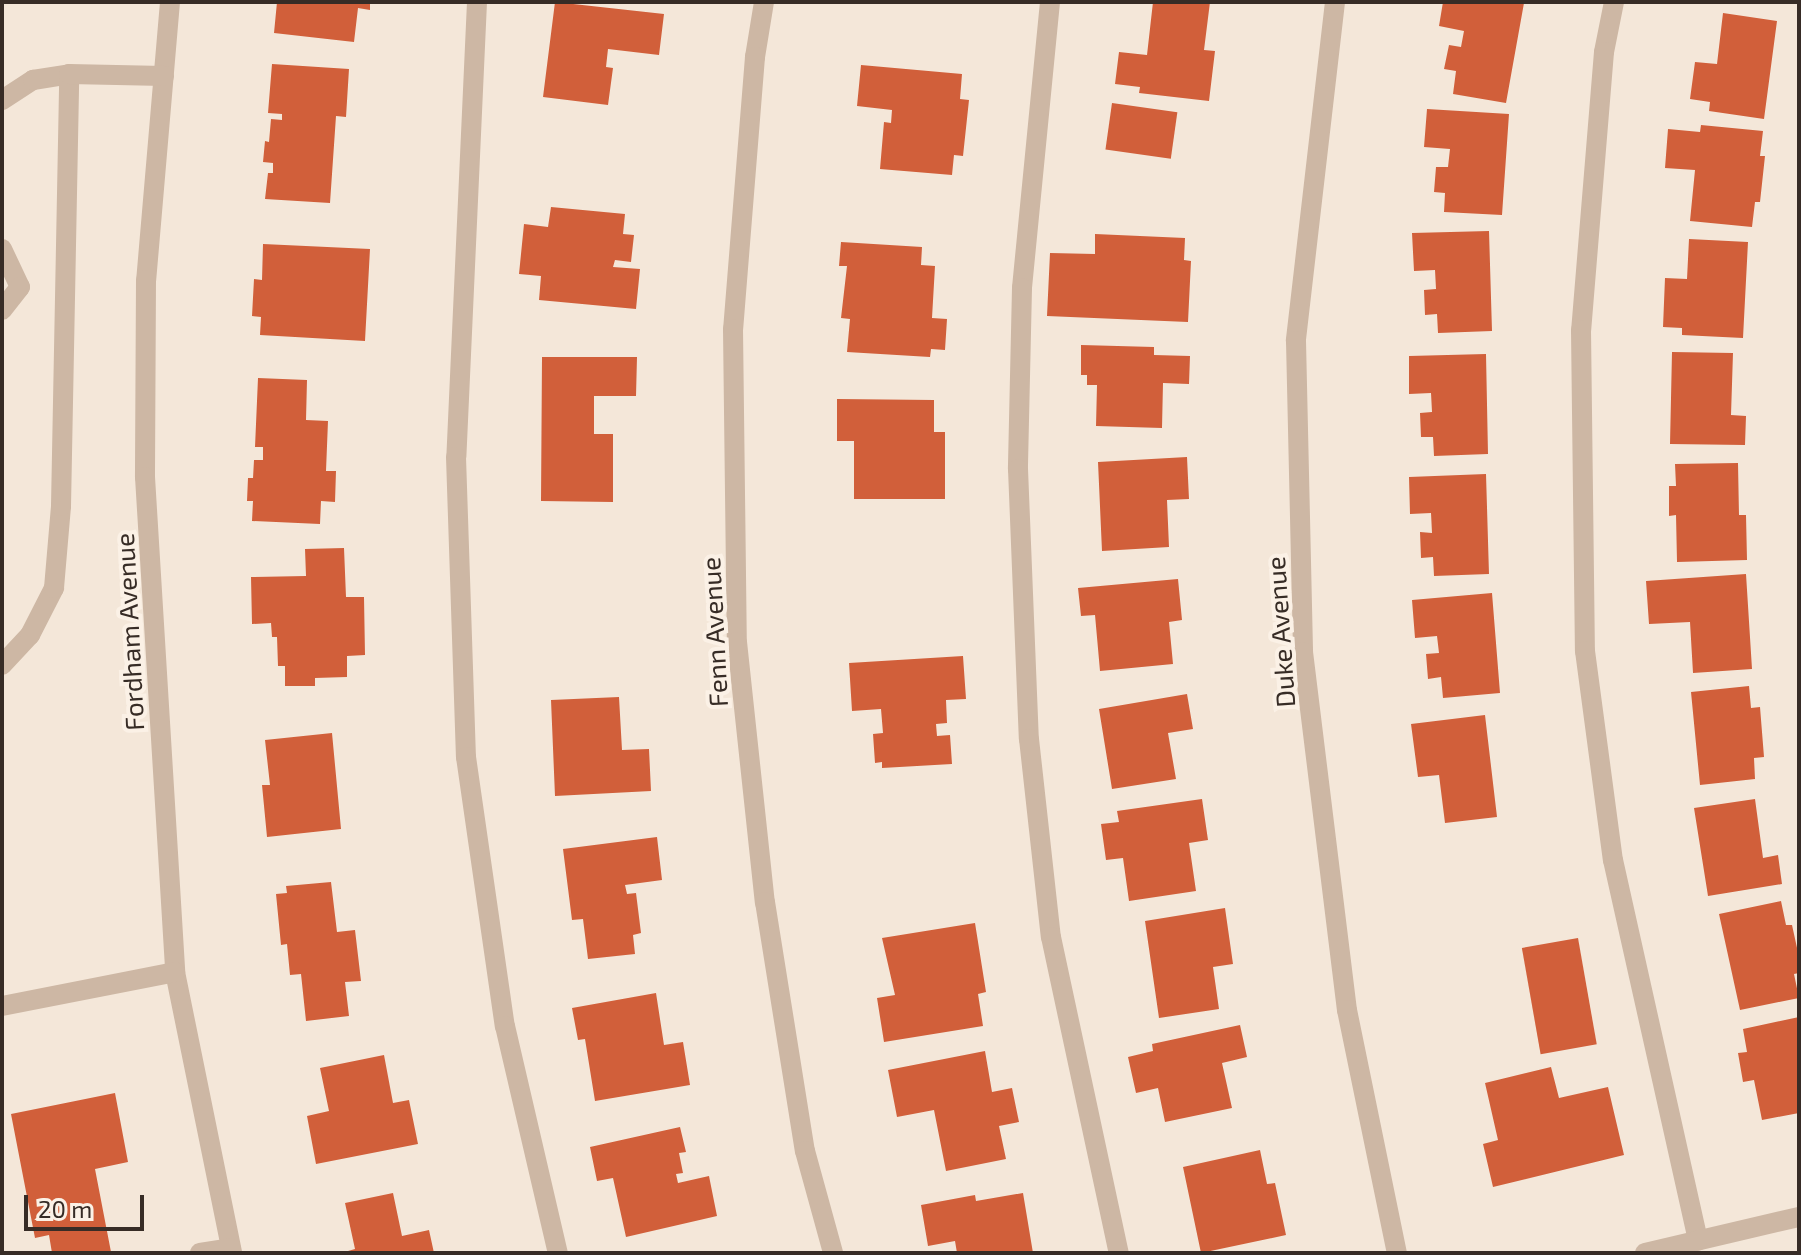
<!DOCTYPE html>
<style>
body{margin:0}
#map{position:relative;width:1801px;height:1255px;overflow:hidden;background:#f4e7d9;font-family:"Exo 2",sans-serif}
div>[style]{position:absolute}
.building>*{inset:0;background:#d15f3a;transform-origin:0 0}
.minor>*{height:20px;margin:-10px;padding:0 10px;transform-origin:10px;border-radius:10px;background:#cdb7a4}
span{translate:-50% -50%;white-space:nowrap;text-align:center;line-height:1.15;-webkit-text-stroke:8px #fbf1e6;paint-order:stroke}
.street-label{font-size:26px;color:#372c26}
.frame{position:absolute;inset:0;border:4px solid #372c26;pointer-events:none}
.scale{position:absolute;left:24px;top:1195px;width:120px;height:36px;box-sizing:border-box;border:4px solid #372c26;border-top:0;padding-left:10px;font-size:24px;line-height:28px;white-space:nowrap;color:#372c26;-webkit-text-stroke:6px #fbf1e6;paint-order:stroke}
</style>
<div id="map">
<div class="building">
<div style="clip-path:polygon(277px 2px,370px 2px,370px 10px,358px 8px,354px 42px,274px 33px)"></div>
<div style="clip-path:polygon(555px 2px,664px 14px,659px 55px,608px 49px,606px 67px,613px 68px,608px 105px,543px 97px)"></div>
<div style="clip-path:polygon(1153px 2px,1210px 2px,1204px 50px,1215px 51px,1209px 101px,1139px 93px,1140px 87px,1115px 84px,1119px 52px,1147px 55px)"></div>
<div style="clip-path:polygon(1443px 2px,1524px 3px,1506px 103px,1453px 94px,1456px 71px,1444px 69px,1449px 45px,1461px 47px,1464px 31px,1439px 26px)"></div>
<div style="clip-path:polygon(1723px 13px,1777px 21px,1764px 119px,1709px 111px,1710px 102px,1690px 99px,1695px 62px,1717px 64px)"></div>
<div style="clip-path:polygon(272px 64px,349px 69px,346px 117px,336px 116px,330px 203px,265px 199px,268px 173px,273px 173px,273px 163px,263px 162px,265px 141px,269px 142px,271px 119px,282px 120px,282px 114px,268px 113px)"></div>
<div style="clip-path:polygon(861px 65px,962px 74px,960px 99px,969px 100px,963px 156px,954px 155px,952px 175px,880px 169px,884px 122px,891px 123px,892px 110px,857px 106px)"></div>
<div style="left:1112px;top:103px;width:66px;height:47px;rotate:8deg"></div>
<div style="clip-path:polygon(1427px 109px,1509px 114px,1502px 215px,1444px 212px,1445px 193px,1434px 192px,1436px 167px,1448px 167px,1450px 149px,1424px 147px)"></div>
<div style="clip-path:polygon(1701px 125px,1763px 131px,1760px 156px,1765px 156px,1760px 202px,1755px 202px,1752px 227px,1690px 221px,1695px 170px,1665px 168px,1668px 129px,1700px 132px)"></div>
<div style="clip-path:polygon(551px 207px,625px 214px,623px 234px,634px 235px,631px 262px,615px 260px,613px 267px,640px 269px,636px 309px,539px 300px,541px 276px,519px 274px,524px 224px,548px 227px)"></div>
<div style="clip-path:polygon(1489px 231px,1492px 331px,1438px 333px,1437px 314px,1425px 315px,1424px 290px,1436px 289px,1435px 270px,1414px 271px,1412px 233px)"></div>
<div style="clip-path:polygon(1095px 234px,1185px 238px,1184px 260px,1191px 261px,1188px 322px,1047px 316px,1050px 253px,1095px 254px)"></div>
<div style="clip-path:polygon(1689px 239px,1748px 242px,1743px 338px,1682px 335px,1682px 328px,1663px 327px,1665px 278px,1687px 279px)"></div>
<div style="clip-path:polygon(841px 242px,922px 247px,921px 265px,935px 266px,932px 318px,947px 319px,945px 350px,931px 349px,930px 357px,847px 352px,850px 319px,841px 318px,847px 266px,839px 266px)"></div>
<div style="clip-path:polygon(263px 244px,370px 249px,365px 341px,260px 335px,261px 317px,252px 316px,254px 279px,262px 280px)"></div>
<div style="clip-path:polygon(1081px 345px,1154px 347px,1154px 355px,1190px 356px,1189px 384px,1163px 383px,1162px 428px,1096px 426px,1097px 385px,1087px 385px,1087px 375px,1081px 375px)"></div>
<div style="clip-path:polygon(1672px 352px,1733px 353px,1731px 415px,1746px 416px,1745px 445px,1670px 444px)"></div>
<div style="clip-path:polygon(1486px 354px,1488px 454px,1434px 456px,1433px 437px,1421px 437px,1420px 413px,1432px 412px,1431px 393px,1409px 394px,1409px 356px)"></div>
<div style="clip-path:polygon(542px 357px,637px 357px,636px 396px,594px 396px,594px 434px,613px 434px,613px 502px,541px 501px)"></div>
<div style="clip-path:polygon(258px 378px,307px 380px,306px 420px,328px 421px,326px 471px,336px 471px,335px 502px,321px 501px,320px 524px,252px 521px,253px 501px,247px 501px,248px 478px,253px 478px,254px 460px,263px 460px,263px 447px,255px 447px)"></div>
<div style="clip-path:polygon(837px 399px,934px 400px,934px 432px,945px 432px,945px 499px,854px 499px,854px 441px,837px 441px)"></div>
<div style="clip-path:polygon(1187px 457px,1189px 499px,1167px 500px,1169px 547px,1102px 551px,1098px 462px)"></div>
<div style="clip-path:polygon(1738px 463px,1739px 515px,1746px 515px,1747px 560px,1677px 562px,1676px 515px,1669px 516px,1669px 486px,1676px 486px,1675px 464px)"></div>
<div style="clip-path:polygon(1486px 474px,1489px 574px,1434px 576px,1433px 557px,1421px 558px,1420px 532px,1432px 533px,1431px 513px,1410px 514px,1409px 477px)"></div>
<div style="clip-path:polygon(344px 548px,346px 597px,364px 597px,365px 655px,347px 656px,347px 677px,315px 678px,315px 686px,285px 686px,285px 666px,278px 666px,277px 637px,272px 637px,271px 623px,252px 624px,251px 577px,306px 576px,305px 549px)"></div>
<div style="clip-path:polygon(1746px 574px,1752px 669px,1693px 673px,1690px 622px,1649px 624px,1646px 581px)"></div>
<div style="clip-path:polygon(1178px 579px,1182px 620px,1169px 622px,1173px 664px,1100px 671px,1095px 615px,1081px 616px,1078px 588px)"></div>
<div style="clip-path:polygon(1492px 593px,1500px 693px,1443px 698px,1441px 677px,1428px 679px,1426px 654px,1439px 653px,1437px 636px,1415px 638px,1412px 600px)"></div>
<div style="clip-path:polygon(963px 656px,966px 699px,946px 700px,947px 723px,936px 724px,937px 736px,950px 735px,952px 764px,882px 768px,882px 762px,875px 763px,873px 734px,883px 733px,881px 709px,852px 711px,849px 663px)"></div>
<div style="clip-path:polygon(1749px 686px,1751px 708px,1760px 707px,1764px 757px,1754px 758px,1755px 779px,1700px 785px,1691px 692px)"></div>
<div style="clip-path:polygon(1187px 694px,1193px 729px,1168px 733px,1176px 779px,1112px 789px,1099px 709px)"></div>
<div style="clip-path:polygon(619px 697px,622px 750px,649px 749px,651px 791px,555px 796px,551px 700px)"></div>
<div style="clip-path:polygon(1485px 715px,1497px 817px,1445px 823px,1439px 775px,1418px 777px,1411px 724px)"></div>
<div style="clip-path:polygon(332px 733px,341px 829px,267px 837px,262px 785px,270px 785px,265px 740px)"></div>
<div style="clip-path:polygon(1202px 799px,1208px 840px,1189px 843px,1196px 891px,1129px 901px,1123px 858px,1106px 860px,1101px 824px,1119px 822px,1117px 811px)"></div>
<div style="clip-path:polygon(1755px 799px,1763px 858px,1778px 855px,1782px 884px,1708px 896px,1694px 808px)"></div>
<div style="clip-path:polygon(657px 837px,662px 880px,625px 885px,627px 894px,636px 893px,641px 933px,633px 935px,635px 954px,588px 959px,583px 919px,572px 920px,563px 849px)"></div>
<div style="clip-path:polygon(331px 882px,337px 932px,355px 930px,361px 981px,345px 982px,349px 1016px,306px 1021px,301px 974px,290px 975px,287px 944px,281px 945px,276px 894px,287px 893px,286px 886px)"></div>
<div style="clip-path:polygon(1781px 901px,1786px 925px,1792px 925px,1799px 957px,1799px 973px,1794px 974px,1799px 998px,1740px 1010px,1719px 914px)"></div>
<div style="clip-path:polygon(1225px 908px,1233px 964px,1213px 967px,1219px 1009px,1159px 1018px,1145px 921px)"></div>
<div style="clip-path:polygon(975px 923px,986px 992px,978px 994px,983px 1026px,884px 1042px,877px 998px,895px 995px,882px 938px)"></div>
<div style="left:1578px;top:938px;width:108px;height:57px;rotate:80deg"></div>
<div style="clip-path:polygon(656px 993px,664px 1045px,683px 1042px,690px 1085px,595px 1101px,585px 1039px,578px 1040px,572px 1008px)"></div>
<div style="clip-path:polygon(1799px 1017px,1799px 1113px,1762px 1120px,1754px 1080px,1743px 1082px,1738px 1053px,1747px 1052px,1743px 1029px)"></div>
<div style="clip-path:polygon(1240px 1025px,1247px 1057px,1222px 1063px,1232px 1108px,1165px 1122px,1158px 1088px,1136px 1093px,1128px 1057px,1153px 1051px,1152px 1044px)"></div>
<div style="clip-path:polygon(985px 1051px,992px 1092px,1012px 1088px,1019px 1122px,999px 1126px,1006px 1159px,946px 1171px,934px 1110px,897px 1117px,888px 1070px)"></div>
<div style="clip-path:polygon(384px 1055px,393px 1103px,409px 1100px,418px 1144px,316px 1164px,307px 1116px,329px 1111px,320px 1068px)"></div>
<div style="clip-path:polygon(1551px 1067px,1559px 1098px,1608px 1087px,1624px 1155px,1493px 1187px,1483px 1144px,1498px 1140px,1485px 1083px)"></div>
<div style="clip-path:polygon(115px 1093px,128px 1162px,95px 1169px,111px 1252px,52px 1253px,49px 1235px,35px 1238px,11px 1114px)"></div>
<div style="clip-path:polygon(680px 1127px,686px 1152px,679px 1153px,683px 1173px,676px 1174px,678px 1183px,709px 1176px,717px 1216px,626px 1237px,613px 1178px,597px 1181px,590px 1147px)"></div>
<div style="clip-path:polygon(1260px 1150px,1267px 1184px,1275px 1183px,1286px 1235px,1201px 1253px,1183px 1167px)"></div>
<div style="clip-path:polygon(393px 1193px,402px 1236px,429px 1230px,434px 1253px,341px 1253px,355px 1249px,345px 1203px)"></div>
<div style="clip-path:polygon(1023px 1193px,1033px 1253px,957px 1253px,955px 1241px,928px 1246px,921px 1205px,975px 1195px,976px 1201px)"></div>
</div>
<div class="minor">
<div style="left:170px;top:2px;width:279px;rotate:94.9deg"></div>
<div style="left:146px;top:280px;width:197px;rotate:90.3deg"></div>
<div style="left:145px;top:477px;width:496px;rotate:86.5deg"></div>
<div style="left:175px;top:972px;width:287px;rotate:78.5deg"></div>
<div style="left:477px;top:2px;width:455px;rotate:92.6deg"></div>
<div style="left:456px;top:457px;width:300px;rotate:88.1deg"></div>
<div style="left:466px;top:757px;width:272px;rotate:81.8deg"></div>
<div style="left:505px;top:1026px;width:233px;rotate:76.9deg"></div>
<div style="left:764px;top:2px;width:56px;rotate:99.3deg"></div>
<div style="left:755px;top:57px;width:273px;rotate:94.6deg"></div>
<div style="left:733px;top:329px;width:313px;rotate:89.3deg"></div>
<div style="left:737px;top:642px;width:262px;rotate:83.9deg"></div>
<div style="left:765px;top:902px;width:252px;rotate:80.9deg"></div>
<div style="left:805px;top:1151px;width:106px;rotate:74.6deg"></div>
<div style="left:1050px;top:2px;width:287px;rotate:95.6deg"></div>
<div style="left:1022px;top:288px;width:181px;rotate:91.3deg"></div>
<div style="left:1018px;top:469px;width:270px;rotate:87.7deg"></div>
<div style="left:1029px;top:739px;width:199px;rotate:83.7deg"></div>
<div style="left:1051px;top:937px;width:323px;rotate:77.9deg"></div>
<div style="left:1335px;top:2px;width:341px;rotate:96.6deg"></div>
<div style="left:1296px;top:341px;width:311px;rotate:88.7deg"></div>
<div style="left:1303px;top:652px;width:361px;rotate:83deg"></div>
<div style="left:1347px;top:1010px;width:248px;rotate:78.4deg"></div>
<div style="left:1614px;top:2px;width:51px;rotate:101.3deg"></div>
<div style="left:1604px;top:52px;width:279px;rotate:94.7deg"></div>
<div style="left:1581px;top:330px;width:321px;rotate:89.3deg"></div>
<div style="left:1585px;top:651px;width:211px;rotate:82.4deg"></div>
<div style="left:1613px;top:860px;width:390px;rotate:77.4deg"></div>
<div style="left:2px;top:100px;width:37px;rotate:-33deg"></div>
<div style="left:33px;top:80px;width:36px;rotate:-9deg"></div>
<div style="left:2px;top:249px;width:42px;rotate:64.7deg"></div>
<div style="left:20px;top:287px;width:29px;rotate:128deg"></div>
<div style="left:2px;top:665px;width:41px;rotate:-47deg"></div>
<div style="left:30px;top:635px;width:53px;rotate:-62.9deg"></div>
<div style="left:54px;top:588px;width:82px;rotate:-85.1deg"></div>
<div style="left:61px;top:506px;width:432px;rotate:-88.9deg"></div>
<div style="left:69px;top:74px;width:95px;rotate:1.2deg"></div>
<div style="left:2px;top:1006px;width:176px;rotate:-11.1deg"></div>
<div style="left:200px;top:1253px;width:31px;rotate:-9deg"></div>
<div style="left:1645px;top:1253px;width:158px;rotate:-13.2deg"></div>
</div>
<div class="street-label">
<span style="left:129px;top:632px;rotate:-93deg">Fordham Avenue</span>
<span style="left:714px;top:632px;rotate:-93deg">Fenn Avenue</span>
<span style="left:1280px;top:632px;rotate:-94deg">Duke Avenue</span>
</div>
<div class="frame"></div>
<div class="scale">20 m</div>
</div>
